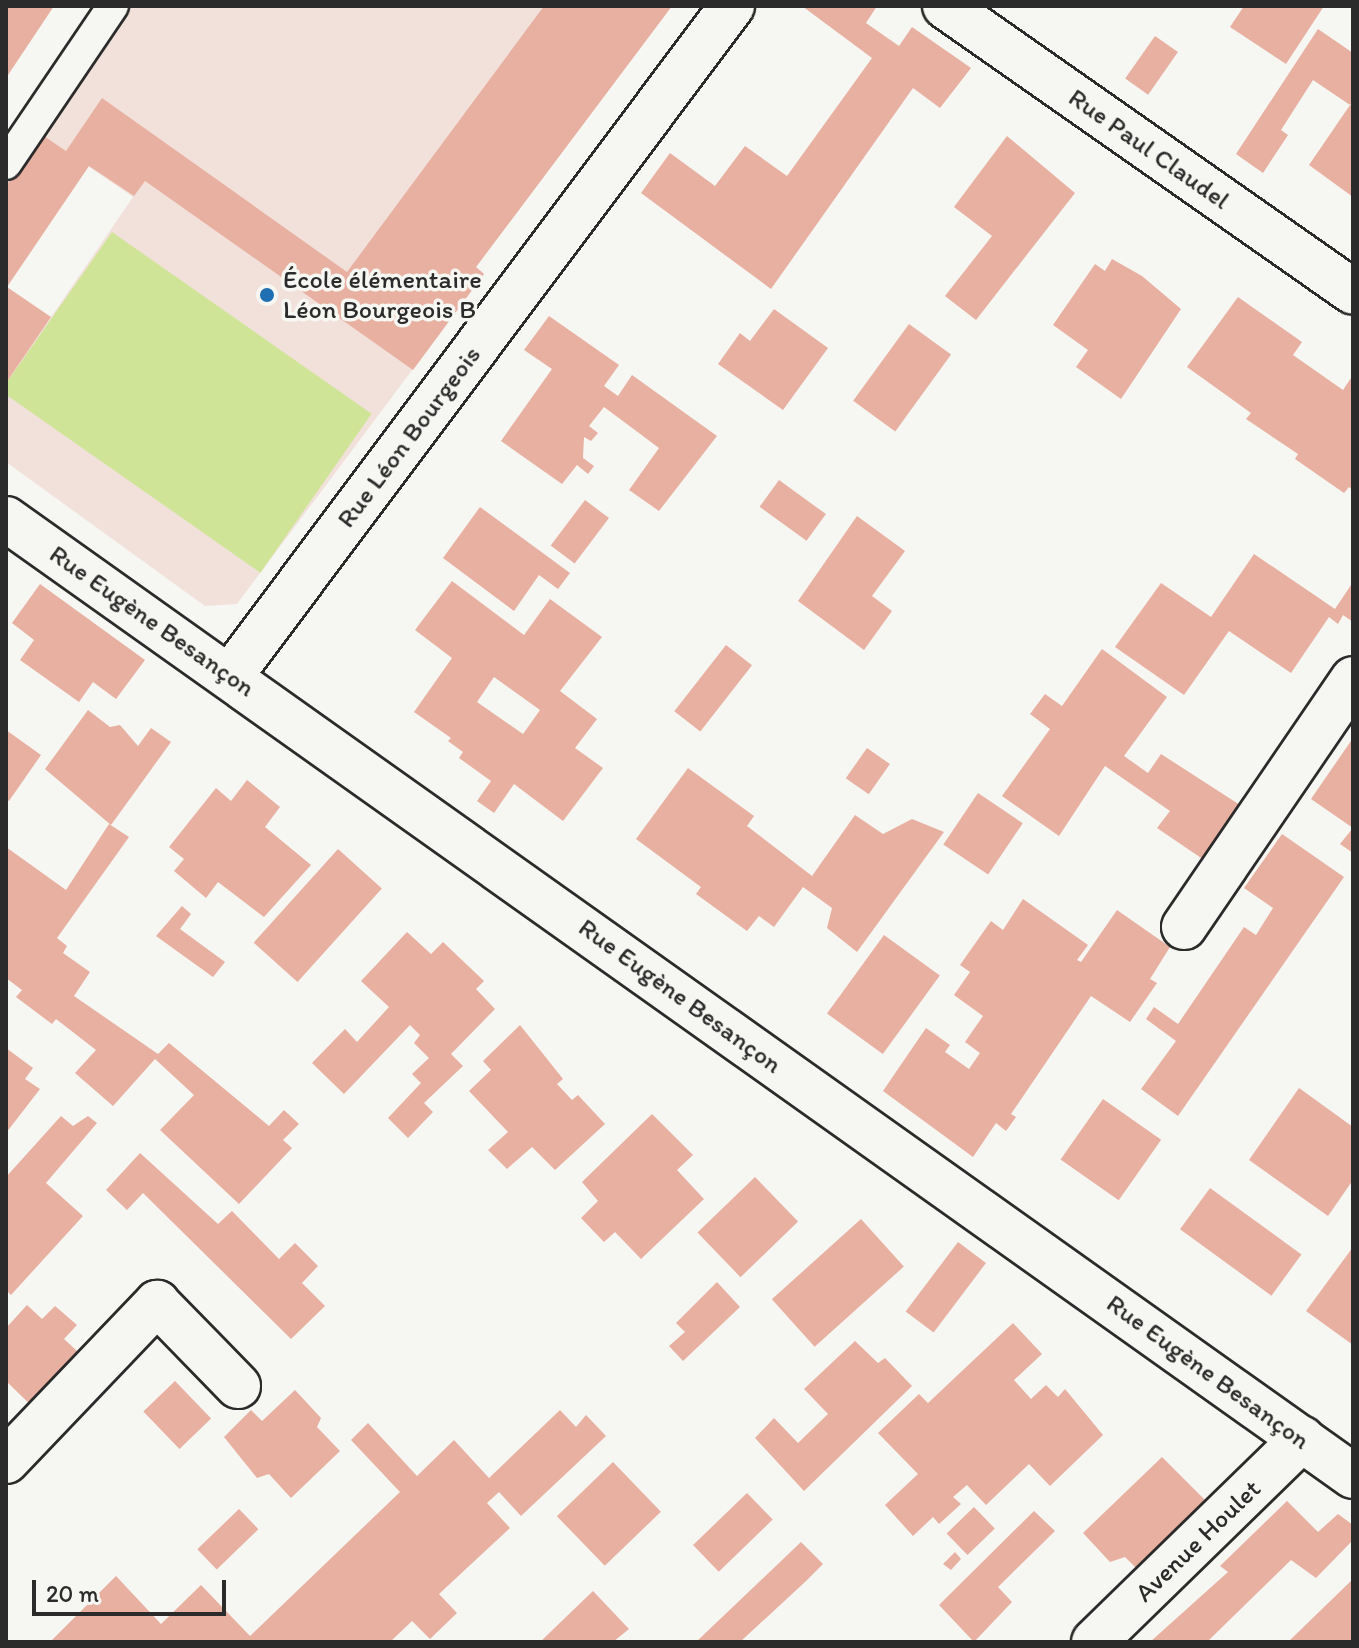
<!DOCTYPE html>
<meta charset="utf-8">
<style>
body{margin:0}
#map{position:relative;width:1359px;height:1648px;overflow:hidden;background:#f6f6f2;font-family:Itim,sans-serif}
div>[style]{position:absolute}
.built>*{inset:0;background:#f2e1da}
.green>*{inset:0;background:#d0e498;transform-origin:0 0}
.building>*{inset:0;background:#e8b0a1;transform-origin:0 0}
.roads{filter:drop-shadow(2px 0 #2b2b2b) drop-shadow(-2px 0 #2b2b2b) drop-shadow(0 2px #2b2b2b) drop-shadow(0 -2px #2b2b2b)}
.lane>*{height:30px;margin:-15px;padding:0 15px;transform-origin:15px;border-radius:15px;background:#f6f6f2}
.street>*{height:44px;margin:-22px;padding:0 22px;transform-origin:22px;border-radius:22px;background:#f6f6f2}
.dots>*{width:22px;height:22px;translate:-50% -50%;box-sizing:border-box;border:4px solid #f6f6f2;border-radius:50%}
span{translate:-50% -50%;white-space:nowrap;text-align:center;line-height:1.15;-webkit-text-stroke:7px #f6f6f2;paint-order:stroke}
.street-label{font-size:26px;color:#2b2b2b}
.poi-label{font-size:26px;color:#2b2b2b}
.left{translate:0 -50%;text-align:left}
.frame{position:absolute;inset:0;border:8px solid #2b2b2b;pointer-events:none}
.scale{position:absolute;left:32px;top:1580px;width:194px;height:36px;box-sizing:border-box;border:4px solid #2b2b2b;border-top:0;padding-left:10px;font-size:24px;line-height:28px;white-space:nowrap;color:#2b2b2b;-webkit-text-stroke:6px #f6f6f2;paint-order:stroke}
</style>
<div id="map">
<div class="built">
<div style="clip-path:polygon(126px 6px,672px 6px,476px 267px,484px 274px,237px 604px,205px 606px,6px 462px,6px 383px,133px 197px,41px 134px)"></div>
</div>
<div class="green">
<div style="left:112px;top:232px;width:317px;height:194px;rotate:35deg"></div>
</div>
<div class="building">
<div style="clip-path:polygon(6px 6px,54px 6px,6px 78px)"></div>
<div style="clip-path:polygon(544px 6px,672px 6px,476px 267px,484px 274px,413px 370px,145px 181px,134px 196px,89px 166px,7px 287px,51px 317px,6px 383px,6px 186px,41px 134px,66px 151px,102px 98px,347px 272px)"></div>
<div style="clip-path:polygon(802px 6px,877px 6px,866px 23px,899px 46px,912px 27px,971px 68px,940px 108px,913px 88px,771px 289px,641px 193px,670px 153px,715px 186px,745px 146px,787px 176px,872px 58px)"></div>
<div style="clip-path:polygon(1244px 6px,1324px 6px,1286px 64px,1230px 27px)"></div>
<div style="clip-path:polygon(1318px 29px,1353px 53px,1353px 101px,1350px 105px,1313px 80px,1281px 130px,1288px 135px,1263px 173px,1236px 154px)"></div>
<div style="left:1155px;top:36px;width:28px;height:52px;rotate:35deg"></div>
<div style="clip-path:polygon(1350px 105px,1353px 107px,1353px 197px,1309px 165px)"></div>
<div style="clip-path:polygon(1007px 136px,1075px 193px,976px 320px,945px 296px,992px 236px,954px 207px)"></div>
<div style="clip-path:polygon(1112px 259px,1142px 276px,1181px 309px,1121px 399px,1076px 367px,1088px 350px,1053px 325px,1095px 264px,1105px 271px)"></div>
<div style="clip-path:polygon(1238px 297px,1302px 342px,1293px 355px,1343px 390px,1353px 375px,1353px 490px,1349px 487px,1344px 493px,1295px 459px,1298px 454px,1246px 419px,1251px 413px,1187px 367px)"></div>
<div style="clip-path:polygon(774px 309px,828px 348px,783px 410px,718px 364px,740px 333px,750px 341px)"></div>
<div style="clip-path:polygon(549px 316px,619px 365px,604px 386px,618px 396px,632px 375px,717px 436px,659px 511px,629px 490px,659px 448px,604px 407px,589px 426px,598px 433px,591px 441px,584px 437px,583px 458px,594px 466px,588px 474px,577px 465px,562px 484px,501px 441px,552px 369px,524px 350px)"></div>
<div style="left:909px;top:324px;width:52px;height:95px;rotate:36deg"></div>
<div style="left:779px;top:480px;width:58px;height:33px;rotate:36deg"></div>
<div style="left:585px;top:500px;width:30px;height:57px;rotate:37deg"></div>
<div style="clip-path:polygon(480px 507px,570px 573px,558px 589px,539px 575px,514px 611px,443px 558px)"></div>
<div style="clip-path:polygon(857px 516px,905px 551px,872px 596px,892px 611px,864px 650px,798px 601px)"></div>
<div style="clip-path:polygon(1254px 554px,1335px 609px,1353px 582px,1353px 622px,1343px 615px,1338px 624px,1329px 617px,1291px 673px,1229px 631px,1184px 695px,1115px 647px,1161px 583px,1211px 617px)"></div>
<div style="clip-path:polygon(evenodd,452px 581px,524px 635px,550px 599px,602px 637px,560px 691px,597px 719px,575px 748px,603px 768px,563px 821px,514px 784px,494px 813px,477px 801px,491px 781px,459px 758px,463px 752px,448px 741px,451px 738px,414px 712px,452px 658px,415px 630px,452px 581px,494px 677px,540px 710px,523px 734px,477px 702px,494px 677px)"></div>
<div style="clip-path:polygon(40px 584px,145px 660px,116px 699px,93px 682px,79px 702px,20px 660px,34px 640px,12px 623px)"></div>
<div style="left:726px;top:645px;width:33px;height:84px;rotate:38deg"></div>
<div style="clip-path:polygon(1102px 649px,1167px 697px,1124px 756px,1148px 773px,1161px 754px,1240px 805px,1207px 862px,1157px 828px,1170px 811px,1105px 766px,1059px 836px,1002px 796px,1050px 729px,1030px 714px,1045px 694px,1062px 706px)"></div>
<div style="clip-path:polygon(88px 710px,110px 727px,120px 725px,138px 746px,151px 728px,171px 742px,111px 825px,45px 769px)"></div>
<div style="clip-path:polygon(6px 730px,41px 755px,9px 801px,6px 799px)"></div>
<div style="clip-path:polygon(1353px 738px,1353px 853px,1340px 844px,1353px 828px,1311px 799px)"></div>
<div style="left:867px;top:748px;width:28px;height:37px;rotate:35deg"></div>
<div style="clip-path:polygon(688px 768px,754px 816px,747px 826px,812px 876px,855px 815px,883px 834px,912px 819px,944px 832px,857px 952px,827px 928px,832px 908px,803px 887px,774px 927px,759px 916px,747px 931px,696px 894px,701px 887px,636px 839px)"></div>
<div style="clip-path:polygon(247px 780px,280px 807px,265px 827px,311px 865px,264px 917px,218px 882px,206px 898px,174px 871px,184px 859px,169px 847px,216px 788px,231px 801px)"></div>
<div style="left:978px;top:793px;width:54px;height:62px;rotate:34deg"></div>
<div style="clip-path:polygon(109px 824px,129px 837px,57px 938px,67px 946px,63px 953px,90px 972px,74px 996px,158px 1054px,169px 1043px,269px 1126px,284px 1110px,299px 1124px,283px 1140px,292px 1148px,239px 1204px,160px 1130px,194px 1095px,155px 1059px,113px 1106px,75px 1073px,96px 1050px,56px 1019px,52px 1024px,16px 997px,22px 990px,6px 978px,6px 847px,66px 890px)"></div>
<div style="clip-path:polygon(1282px 834px,1344px 877px,1178px 1116px,1141px 1089px,1176px 1041px,1146px 1019px,1154px 1007px,1178px 1024px,1244px 927px,1256px 935px,1273px 908px,1244px 888px)"></div>
<div style="left:338px;top:849px;width:59px;height:126px;rotate:42deg"></div>
<div style="clip-path:polygon(1023px 899px,1088px 945px,1077px 960px,1081px 962px,1117px 910px,1170px 947px,1150px 979px,1157px 983px,1130px 1022px,1091px 996px,1011px 1114px,1016px 1117px,1006px 1131px,996px 1123px,973px 1157px,883px 1091px,926px 1028px,950px 1045px,945px 1052px,969px 1069px,980px 1053px,965px 1042px,983px 1016px,954px 995px,970px 972px,960px 965px,991px 921px,1003px 930px)"></div>
<div style="clip-path:polygon(182px 906px,191px 914px,180px 929px,225px 962px,213px 977px,156px 936px)"></div>
<div style="clip-path:polygon(407px 932px,431px 954px,443px 942px,484px 981px,476px 989px,495px 1009px,451px 1054px,463px 1066px,424px 1103px,433px 1112px,408px 1138px,388px 1118px,421px 1083px,412px 1074px,429px 1058px,414px 1043px,420px 1035px,410px 1025px,344px 1094px,312px 1063px,345px 1029px,357px 1042px,389px 1007px,361px 981px)"></div>
<div style="left:884px;top:935px;width:69px;height:97px;rotate:36deg"></div>
<div style="clip-path:polygon(520px 1025px,563px 1079px,557px 1084px,572px 1100px,578px 1095px,605px 1124px,555px 1170px,532px 1147px,507px 1169px,488px 1150px,508px 1132px,469px 1091px,491px 1070px,483px 1061px)"></div>
<div style="clip-path:polygon(6px 1048px,33px 1068px,25px 1079px,40px 1089px,6px 1133px)"></div>
<div style="clip-path:polygon(1299px 1088px,1353px 1127px,1353px 1180px,1328px 1216px,1249px 1160px)"></div>
<div style="left:1103px;top:1099px;width:71px;height:74px;rotate:35deg"></div>
<div style="clip-path:polygon(652px 1114px,693px 1155px,677px 1170px,704px 1199px,641px 1259px,615px 1232px,604px 1242px,581px 1218px,598px 1201px,582px 1182px)"></div>
<div style="clip-path:polygon(61px 1116px,73px 1126px,88px 1116px,97px 1123px,46px 1183px,83px 1216px,11px 1295px,6px 1290px,6px 1177px)"></div>
<div style="clip-path:polygon(140px 1153px,218px 1224px,232px 1211px,279px 1259px,295px 1243px,318px 1266px,302px 1283px,325px 1306px,291px 1339px,143px 1193px,127px 1210px,106px 1190px)"></div>
<div style="left:755px;top:1177px;width:62px;height:80px;rotate:46deg"></div>
<div style="left:1210px;top:1188px;width:113px;height:51px;rotate:36deg"></div>
<div style="left:861px;top:1219px;width:64px;height:120px;rotate:48deg"></div>
<div style="left:958px;top:1242px;width:35px;height:87px;rotate:37deg"></div>
<div style="clip-path:polygon(1353px 1247px,1353px 1345px,1306px 1311px)"></div>
<div style="clip-path:polygon(717px 1282px,740px 1307px,683px 1361px,669px 1346px,685px 1332px,676px 1323px)"></div>
<div style="clip-path:polygon(27px 1305px,42px 1319px,55px 1306px,77px 1325px,64px 1339px,88px 1361px,39px 1413px,6px 1381px,6px 1328px)"></div>
<div style="clip-path:polygon(1013px 1323px,1042px 1354px,1014px 1380px,1031px 1399px,1046px 1385px,1058px 1397px,1065px 1389px,1103px 1435px,1050px 1486px,1029px 1464px,986px 1505px,967px 1485px,953px 1497px,961px 1504px,939px 1524px,933px 1517px,913px 1536px,885px 1505px,918px 1474px,878px 1433px,919px 1394px,928px 1403px)"></div>
<div style="clip-path:polygon(855px 1341px,878px 1363px,885px 1358px,912px 1386px,804px 1491px,755px 1438px,774px 1418px,798px 1443px,828px 1414px,804px 1389px)"></div>
<div style="left:175px;top:1381px;width:52px;height:44px;rotate:46deg"></div>
<div style="clip-path:polygon(295px 1390px,321px 1418px,317px 1427px,340px 1451px,291px 1498px,269px 1474px,257px 1478px,224px 1437px,251px 1410px,262px 1421px)"></div>
<div style="clip-path:polygon(560px 1410px,576px 1427px,586px 1415px,606px 1436px,521px 1516px,499px 1492px,487px 1503px,510px 1528px,439px 1594px,457px 1613px,430px 1639px,412px 1621px,390px 1642px,50px 1642px,116px 1576px,161px 1624px,201px 1585px,250px 1636px,400px 1492px,351px 1440px,368px 1423px,417px 1476px,454px 1440px,489px 1478px)"></div>
<div style="clip-path:polygon(1162px 1457px,1211px 1506px,1142px 1574px,1125px 1557px,1110px 1562px,1083px 1533px)"></div>
<div style="left:613px;top:1462px;width:69px;height:78px;rotate:46deg"></div>
<div style="left:747px;top:1493px;width:37px;height:75px;rotate:46deg"></div>
<div style="clip-path:polygon(1287px 1501px,1318px 1532px,1338px 1514px,1353px 1525px,1353px 1540px,1316px 1578px,1291px 1560px,1207px 1642px,1150px 1642px,1228px 1572px,1220px 1566px)"></div>
<div style="left:974px;top:1507px;width:30px;height:38px;rotate:46deg"></div>
<div style="left:239px;top:1509px;width:28px;height:58px;rotate:46deg"></div>
<div style="clip-path:polygon(1034px 1511px,1055px 1531px,998px 1587px,1012px 1602px,974px 1642px,939px 1605px)"></div>
<div style="clip-path:polygon(801px 1542px,823px 1564px,805px 1582px,740px 1642px,696px 1642px)"></div>
<div style="clip-path:polygon(955px 1552px,961px 1559px,951px 1570px,943px 1564px)"></div>
<div style="clip-path:polygon(1353px 1579px,1353px 1642px,1288px 1642px)"></div>
<div style="clip-path:polygon(593px 1591px,629px 1629px,613px 1642px,540px 1642px)"></div>
</div>
<div class="roads">
<div class="lane">
<div style="left:6px;top:164px;width:191px;rotate:-55.9deg"></div>
</div>
<div class="street">
<div style="left:945px;top:6px;width:498px;rotate:35deg"></div>
<div style="left:6px;top:519px;width:1652px;rotate:35.39deg"></div>
<div style="left:231px;top:675px;width:836px;rotate:-53.17deg"></div>
<div style="left:1184px;top:927px;width:300px;rotate:-55.7deg"></div>
<div style="left:6px;top:1461px;width:219px;rotate:-46.3deg"></div>
<div style="left:157px;top:1303px;width:116px;rotate:45.7deg"></div>
<div style="left:1094px;top:1642px;width:291px;rotate:-44.3deg"></div>
</div>
</div>
<div class="dots">
<div style="left:267px;top:295px;background:#1f6fb2"></div>
</div>
<div class="street-label">
<span style="left:1149px;top:149px;rotate:35deg">Rue Paul Claudel</span>
<span style="left:409px;top:437px;rotate:-53deg">Rue Léon Bourgeois</span>
<span style="left:152px;top:621px;rotate:35deg">Rue Eugène Besançon</span>
<span style="left:680px;top:996px;rotate:36deg">Rue Eugène Besançon</span>
<span style="left:1208px;top:1372px;rotate:36deg">Rue Eugène Besançon</span>
<span style="left:1198px;top:1541px;rotate:-44deg">Avenue Houlet</span>
</div>
<div class="poi-label">
<span class="left" style="left:283px;top:295px">École élémentaire<br>Léon Bourgeois B</span>
</div>
<div class="frame"></div>
<div class="scale">20 m</div>
</div>
